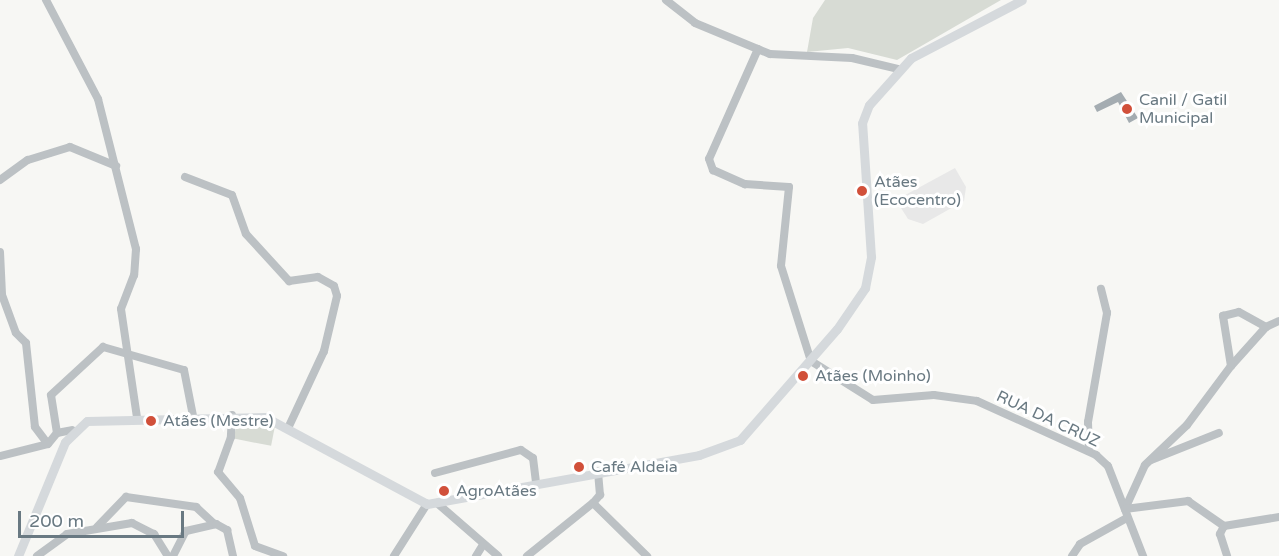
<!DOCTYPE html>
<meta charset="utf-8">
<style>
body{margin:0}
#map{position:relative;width:1279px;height:556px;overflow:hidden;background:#f7f7f4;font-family:"Varela Round",sans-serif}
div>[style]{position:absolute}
.built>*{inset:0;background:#e8e8e8}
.green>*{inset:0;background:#d7dbd4;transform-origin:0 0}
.building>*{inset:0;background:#a4acb1}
.minor>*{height:8px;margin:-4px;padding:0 4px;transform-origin:4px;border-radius:4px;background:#bcc1c4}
.major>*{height:9px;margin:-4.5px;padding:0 4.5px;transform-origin:4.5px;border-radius:4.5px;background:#d5d9dc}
.dots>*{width:16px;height:16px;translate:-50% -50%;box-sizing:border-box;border:3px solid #fff;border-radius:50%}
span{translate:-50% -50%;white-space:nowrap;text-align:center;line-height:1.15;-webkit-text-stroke:6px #fff;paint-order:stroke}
.poi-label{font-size:16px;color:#697982}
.left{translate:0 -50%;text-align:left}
.street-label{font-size:16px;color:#697982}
.scale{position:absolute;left:18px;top:511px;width:166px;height:27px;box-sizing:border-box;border:3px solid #697982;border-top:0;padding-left:8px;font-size:18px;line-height:21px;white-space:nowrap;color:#697982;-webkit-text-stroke:4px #fff;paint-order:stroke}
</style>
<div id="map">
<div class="built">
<div style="clip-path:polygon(955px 168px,966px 187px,964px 201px,923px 224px,908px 219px,896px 200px)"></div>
</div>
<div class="green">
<div style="clip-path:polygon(825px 0,1001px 0,897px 60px,848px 48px,807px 52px,813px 18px)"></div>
<div style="left:238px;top:417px;width:38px;height:22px;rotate:11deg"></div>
</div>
<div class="building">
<div style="clip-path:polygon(1121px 92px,1138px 118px,1129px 123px,1118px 102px,1097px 112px,1094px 106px)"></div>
</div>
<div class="minor">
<div style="left:46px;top:0;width:112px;rotate:62.3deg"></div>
<div style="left:98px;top:99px;width:155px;rotate:75.8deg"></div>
<div style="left:136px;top:249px;width:26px;rotate:94deg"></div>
<div style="left:134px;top:275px;width:36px;rotate:111deg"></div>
<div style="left:121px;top:309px;width:110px;rotate:81.6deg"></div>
<div style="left:666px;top:0;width:37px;rotate:38deg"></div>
<div style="left:695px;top:23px;width:81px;rotate:22.5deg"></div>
<div style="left:770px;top:54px;width:82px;rotate:2.8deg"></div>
<div style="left:852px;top:58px;width:47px;rotate:13.4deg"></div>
<div style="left:758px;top:49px;width:120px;rotate:114deg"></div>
<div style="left:709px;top:159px;width:12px;rotate:70deg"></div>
<div style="left:713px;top:170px;width:35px;rotate:24deg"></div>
<div style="left:745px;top:184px;width:44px;rotate:3.9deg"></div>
<div style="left:789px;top:187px;width:79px;rotate:95.8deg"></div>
<div style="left:781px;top:266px;width:100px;rotate:72.5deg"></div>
<div style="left:811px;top:361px;width:73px;rotate:32.2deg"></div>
<div style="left:873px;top:400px;width:61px;rotate:-4.7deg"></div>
<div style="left:934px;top:395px;width:43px;rotate:7.9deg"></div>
<div style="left:977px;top:401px;width:131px;rotate:24.4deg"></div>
<div style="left:1096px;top:455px;width:16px;rotate:43deg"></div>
<div style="left:1108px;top:466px;width:97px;rotate:68.7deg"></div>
<div style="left:185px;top:177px;width:50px;rotate:21deg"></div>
<div style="left:232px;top:195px;width:41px;rotate:70.3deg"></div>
<div style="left:246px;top:234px;width:64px;rotate:47.5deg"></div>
<div style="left:289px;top:281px;width:29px;rotate:-8deg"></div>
<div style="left:318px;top:277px;width:18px;rotate:29deg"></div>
<div style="left:334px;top:286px;width:10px;rotate:73deg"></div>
<div style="left:337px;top:296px;width:57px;rotate:103.3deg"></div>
<div style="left:324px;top:351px;width:83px;rotate:115deg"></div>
<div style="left:0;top:180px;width:34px;rotate:-36deg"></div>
<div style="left:28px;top:160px;width:44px;rotate:-17.2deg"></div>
<div style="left:70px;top:147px;width:50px;rotate:22.4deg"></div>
<div style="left:0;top:252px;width:43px;rotate:87.3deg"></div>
<div style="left:2px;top:295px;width:40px;rotate:69.8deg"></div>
<div style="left:16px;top:333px;width:14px;rotate:45deg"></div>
<div style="left:26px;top:343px;width:84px;rotate:83.9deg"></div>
<div style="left:35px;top:427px;width:21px;rotate:53deg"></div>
<div style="left:48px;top:444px;width:14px;rotate:-51deg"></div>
<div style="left:57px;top:433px;width:15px;rotate:-11deg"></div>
<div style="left:1231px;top:366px;width:52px;rotate:-48.1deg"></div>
<div style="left:232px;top:415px;width:22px;rotate:93deg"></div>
<div style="left:231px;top:437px;width:37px;rotate:110deg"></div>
<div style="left:218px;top:472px;width:34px;rotate:50deg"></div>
<div style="left:240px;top:498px;width:50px;rotate:72.6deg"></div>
<div style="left:255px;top:546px;width:30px;rotate:20deg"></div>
<div style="left:57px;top:433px;width:38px;rotate:-99deg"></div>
<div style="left:51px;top:395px;width:71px;rotate:-42.7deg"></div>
<div style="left:103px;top:347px;width:84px;rotate:15.9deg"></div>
<div style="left:184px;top:370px;width:47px;rotate:78.9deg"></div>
<div style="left:1089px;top:451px;width:29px;rotate:-92deg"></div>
<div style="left:1088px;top:422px;width:111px;rotate:-80.1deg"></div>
<div style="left:1107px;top:313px;width:25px;rotate:-104deg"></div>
<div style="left:0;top:456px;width:49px;rotate:-14deg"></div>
<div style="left:1151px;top:460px;width:73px;rotate:-21.7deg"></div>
<div style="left:435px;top:473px;width:89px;rotate:-15deg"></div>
<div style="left:521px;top:450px;width:14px;rotate:34deg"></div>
<div style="left:533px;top:458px;width:23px;rotate:83deg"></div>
<div style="left:437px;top:503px;width:81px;rotate:41deg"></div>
<div style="left:593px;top:503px;width:76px;rotate:44.5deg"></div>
<div style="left:1125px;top:509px;width:48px;rotate:-65.6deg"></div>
<div style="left:1145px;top:465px;width:58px;rotate:-43.6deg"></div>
<div style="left:1187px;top:425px;width:74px;rotate:-53.3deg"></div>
<div style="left:1231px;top:366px;width:51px;rotate:-99.1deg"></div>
<div style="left:1223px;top:316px;width:16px;rotate:-14deg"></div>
<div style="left:1239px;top:312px;width:31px;rotate:29deg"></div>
<div style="left:1266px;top:327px;width:14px;rotate:-25deg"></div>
<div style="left:1125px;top:509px;width:64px;rotate:-7.2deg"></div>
<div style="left:1188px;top:501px;width:44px;rotate:34.8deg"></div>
<div style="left:1224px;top:526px;width:56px;rotate:-9.3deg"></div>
<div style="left:1224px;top:526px;width:9px;rotate:117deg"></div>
<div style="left:1220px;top:534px;width:23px;rotate:72deg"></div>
<div style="left:97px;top:527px;width:42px;rotate:-46deg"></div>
<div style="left:126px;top:497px;width:71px;rotate:8.1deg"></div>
<div style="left:196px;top:507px;width:25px;rotate:43deg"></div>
<div style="left:37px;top:556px;width:37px;rotate:-36deg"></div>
<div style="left:67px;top:534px;width:66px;rotate:-9.6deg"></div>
<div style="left:132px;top:523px;width:25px;rotate:27deg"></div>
<div style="left:154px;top:534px;width:26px;rotate:58deg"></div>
<div style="left:173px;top:556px;width:28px;rotate:-63deg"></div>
<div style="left:186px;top:531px;width:31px;rotate:-13deg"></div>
<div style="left:216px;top:524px;width:13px;rotate:29deg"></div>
<div style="left:227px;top:530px;width:27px;rotate:77deg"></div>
<div style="left:394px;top:556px;width:62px;rotate:-57.6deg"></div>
<div style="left:476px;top:556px;width:13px;rotate:-58deg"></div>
<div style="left:527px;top:556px;width:85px;rotate:-38.8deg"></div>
<div style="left:593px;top:503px;width:11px;rotate:-49deg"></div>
<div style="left:600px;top:495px;width:24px;rotate:-95deg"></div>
<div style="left:1072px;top:556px;width:14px;rotate:-56deg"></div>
<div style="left:1080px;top:544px;width:54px;rotate:-29deg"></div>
</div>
<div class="major">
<div style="left:18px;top:556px;width:123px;rotate:-67.6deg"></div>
<div style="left:65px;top:442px;width:30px;rotate:-44deg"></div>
<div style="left:87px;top:421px;width:178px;rotate:-1.3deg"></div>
<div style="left:265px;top:417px;width:184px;rotate:28.2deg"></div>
<div style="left:427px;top:504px;width:276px;rotate:-10.2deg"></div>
<div style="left:699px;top:455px;width:44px;rotate:-20.1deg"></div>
<div style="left:740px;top:440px;width:147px;rotate:-48.9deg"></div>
<div style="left:837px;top:329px;width:50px;rotate:-55.7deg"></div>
<div style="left:865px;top:288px;width:32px;rotate:-79deg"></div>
<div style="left:871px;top:257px;width:134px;rotate:-93.8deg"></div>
<div style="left:862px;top:123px;width:19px;rotate:-69deg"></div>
<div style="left:869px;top:105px;width:63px;rotate:-48.2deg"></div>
<div style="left:911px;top:58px;width:125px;rotate:-27.6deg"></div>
</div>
<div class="dots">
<div style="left:1127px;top:109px;background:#d1503a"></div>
<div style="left:862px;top:191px;background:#d1503a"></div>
<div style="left:803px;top:376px;background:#d1503a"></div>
<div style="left:151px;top:421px;background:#d1503a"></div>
<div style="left:579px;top:467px;background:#d1503a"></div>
<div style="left:444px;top:491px;background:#d1503a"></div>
</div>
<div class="poi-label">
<span class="left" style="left:1139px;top:109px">Canil / Gatil<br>Municipal</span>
<span class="left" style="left:874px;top:191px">Atães<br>(Ecocentro)</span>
<span class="left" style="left:815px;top:376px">Atães (Moinho)</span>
<span class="left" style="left:163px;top:421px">Atães (Mestre)</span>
<span class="left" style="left:591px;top:467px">Café Aldeia</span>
<span class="left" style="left:456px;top:491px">AgroAtães</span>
</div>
<div class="street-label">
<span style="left:1048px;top:419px;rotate:25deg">RUA DA CRUZ</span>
</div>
<div class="scale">200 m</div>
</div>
